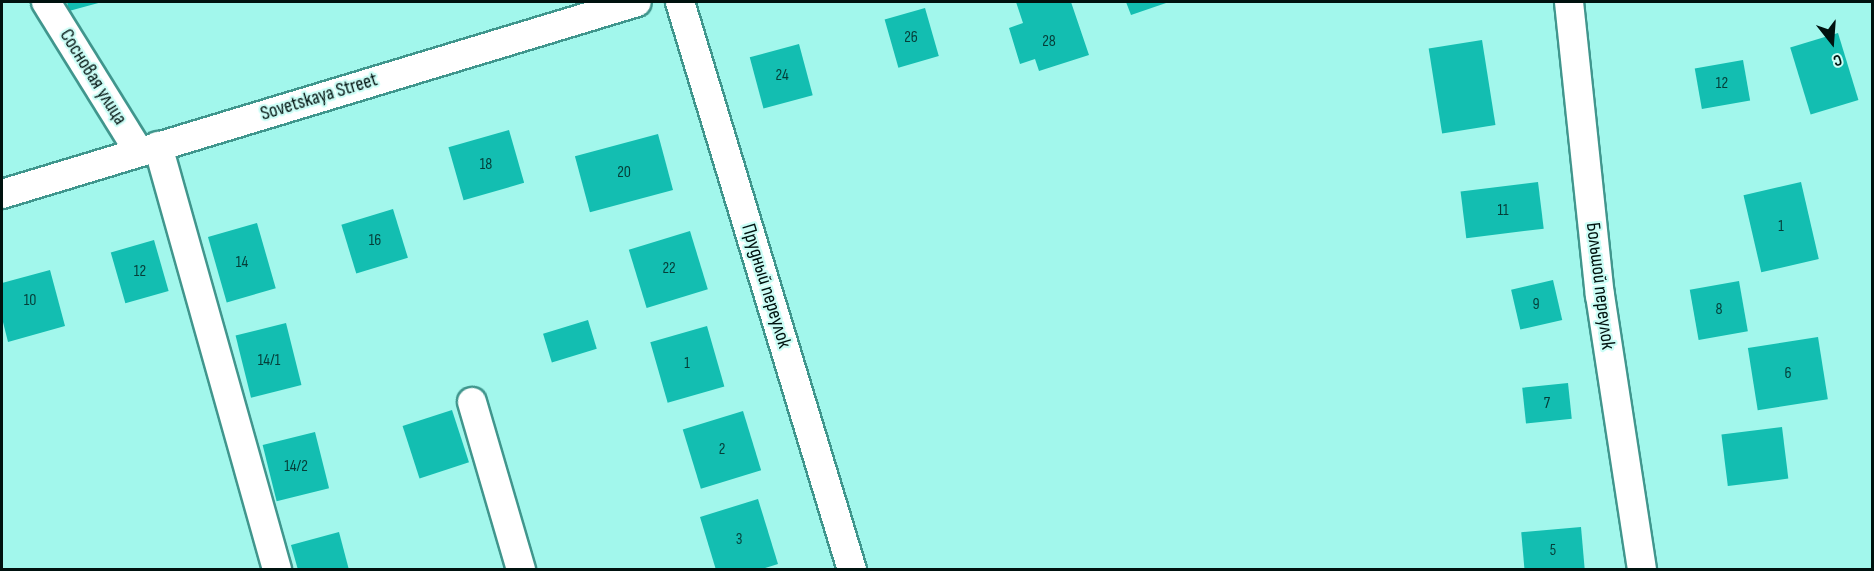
<!DOCTYPE html>
<meta charset="utf-8">
<style>
body{margin:0}
#map{position:relative;width:1874px;height:571px;overflow:hidden;background:#a2f7ec;font-family:"Sofia Sans Condensed",sans-serif}
div>[style]{position:absolute}
.building>*{inset:0;background:#13beb1;transform-origin:0 0}
.roads{filter:drop-shadow(2px 0 #40968d) drop-shadow(-2px 0 #40968d) drop-shadow(0 2px #40968d) drop-shadow(0 -2px #40968d)}
.street>*{height:28px;margin:-14px;padding:0 14px;transform-origin:14px;border-radius:14px;background:#fff}
span{translate:-50% -50%;white-space:nowrap;text-align:center;line-height:1.15;-webkit-text-stroke:4.5px #ccfdf6;paint-order:stroke}
.number-label{font-size:16px;color:#053d38}
.number-label span{-webkit-text-stroke-width:0}
.street-label{font-size:20px;color:#00120f}
.frame{position:absolute;inset:0;border:3px solid #00120f;pointer-events:none}
.north{position:absolute;left:1802px;top:12px;width:60px;height:60px;-webkit-text-stroke:4px #ccfdf6;paint-order:stroke;rotate:163deg;font-size:16px;font-weight:700;line-height:24px;text-align:center;color:#00120f}
.north::after{content:'';display:block;margin:auto;width:21px;height:27px;background:#00120f;clip-path:polygon(50% 0,100% 100%,50% 72%,0 100%)}
</style>
<div id="map">
<div class="building">
<div style="clip-path:polygon(67px 2px,102px 2px,69px 11px)"></div>
<div style="clip-path:polygon(1016px 2px,1071px 2px,1089px 55px,1039px 71px,1035px 59px,1020px 64px,1009px 28px,1023px 23px)"></div>
<div style="clip-path:polygon(1126px 2px,1169px 2px,1131px 15px)"></div>
<div style="left:925px;top:8px;width:50px;height:42px;rotate:74deg"></div>
<div style="left:1838px;top:33px;width:70px;height:50px;rotate:73deg"></div>
<div style="left:1482px;top:40px;width:86px;height:54px;rotate:81deg"></div>
<div style="left:799px;top:44px;width:53px;height:51px;rotate:75deg"></div>
<div style="left:1743px;top:60px;width:41px;height:49px;rotate:80deg"></div>
<div style="left:509px;top:130px;width:55px;height:63px;rotate:74deg"></div>
<div style="left:658px;top:134px;width:58px;height:86px;rotate:75deg"></div>
<div style="left:1538px;top:182px;width:47px;height:78px;rotate:83deg"></div>
<div style="left:1801px;top:182px;width:79px;height:59px;rotate:77deg"></div>
<div style="left:393px;top:209px;width:51px;height:54px;rotate:73deg"></div>
<div style="left:257px;top:223px;width:68px;height:51px;rotate:74deg"></div>
<div style="left:690px;top:231px;width:61px;height:64px;rotate:73deg"></div>
<div style="left:154px;top:240px;width:53px;height:45px;rotate:74deg"></div>
<div style="clip-path:polygon(50px 270px,65px 326px,8px 342px,2px 318px,2px 283px)"></div>
<div style="left:1553px;top:280px;width:41px;height:43px;rotate:77deg"></div>
<div style="left:1739px;top:281px;width:51px;height:50px;rotate:80deg"></div>
<div style="left:588px;top:320px;width:30px;height:47px;rotate:73deg"></div>
<div style="left:286px;top:323px;width:64px;height:52px;rotate:76deg"></div>
<div style="left:707px;top:326px;width:63px;height:59px;rotate:74deg"></div>
<div style="left:1818px;top:337px;width:63px;height:71px;rotate:81deg"></div>
<div style="left:1568px;top:383px;width:36px;height:46px;rotate:84deg"></div>
<div style="left:452px;top:410px;width:55px;height:52px;rotate:72deg"></div>
<div style="left:743px;top:411px;width:62px;height:63px;rotate:73deg"></div>
<div style="left:1782px;top:427px;width:52px;height:61px;rotate:83deg"></div>
<div style="left:315px;top:432px;width:58px;height:54px;rotate:76deg"></div>
<div style="clip-path:polygon(758px 499px,778px 564px,759px 570px,716px 570px,700px 517px)"></div>
<div style="left:1581px;top:527px;width:43px;height:60px;rotate:85deg"></div>
<div style="clip-path:polygon(339px 532px,349px 570px,298px 570px,291px 545px)"></div>
</div>
<div class="roads">
<div class="street">
<div style="left:46px;top:2px;width:176px;rotate:58.2deg"></div>
<div style="left:680px;top:2px;width:593px;rotate:73.15deg"></div>
<div style="left:1569px;top:2px;width:295px;rotate:84deg"></div>
<div style="left:1600px;top:295px;width:278px;rotate:81.3deg"></div>
<div style="left:158px;top:146px;width:440px;rotate:74.3deg"></div>
<div style="left:2px;top:194px;width:663px;rotate:-16.82deg"></div>
<div style="left:472px;top:402px;width:175px;rotate:73.7deg"></div>
</div>
</div>
<div class="number-label">
<span style="left:911px;top:38px">26</span>
<span style="left:1049px;top:42px">28</span>
<span style="left:782px;top:76px">24</span>
<span style="left:1722px;top:84px">12</span>
<span style="left:486px;top:165px">18</span>
<span style="left:624px;top:173px">20</span>
<span style="left:1503px;top:211px">11</span>
<span style="left:1781px;top:227px">1</span>
<span style="left:375px;top:241px">16</span>
<span style="left:242px;top:263px">14</span>
<span style="left:669px;top:269px">22</span>
<span style="left:140px;top:272px">12</span>
<span style="left:30px;top:301px">10</span>
<span style="left:1536px;top:305px">9</span>
<span style="left:1719px;top:310px">8</span>
<span style="left:269px;top:361px">14/1</span>
<span style="left:687px;top:364px">1</span>
<span style="left:1788px;top:374px">6</span>
<span style="left:1547px;top:404px">7</span>
<span style="left:722px;top:450px">2</span>
<span style="left:296px;top:467px">14/2</span>
<span style="left:739px;top:540px">3</span>
<span style="left:1553px;top:551px">5</span>
</div>
<div class="street-label">
<span style="left:93px;top:77px;rotate:58deg">Сосновая улица</span>
<span style="left:319px;top:97px;rotate:-17deg">Sovetskaya Street</span>
<span style="left:766px;top:286px;rotate:73deg">Прудный переулок</span>
<span style="left:1600px;top:286px;rotate:83deg">Большой переулок</span>
</div>
<div class="frame"></div>
<div class="north">С</div>
</div>
